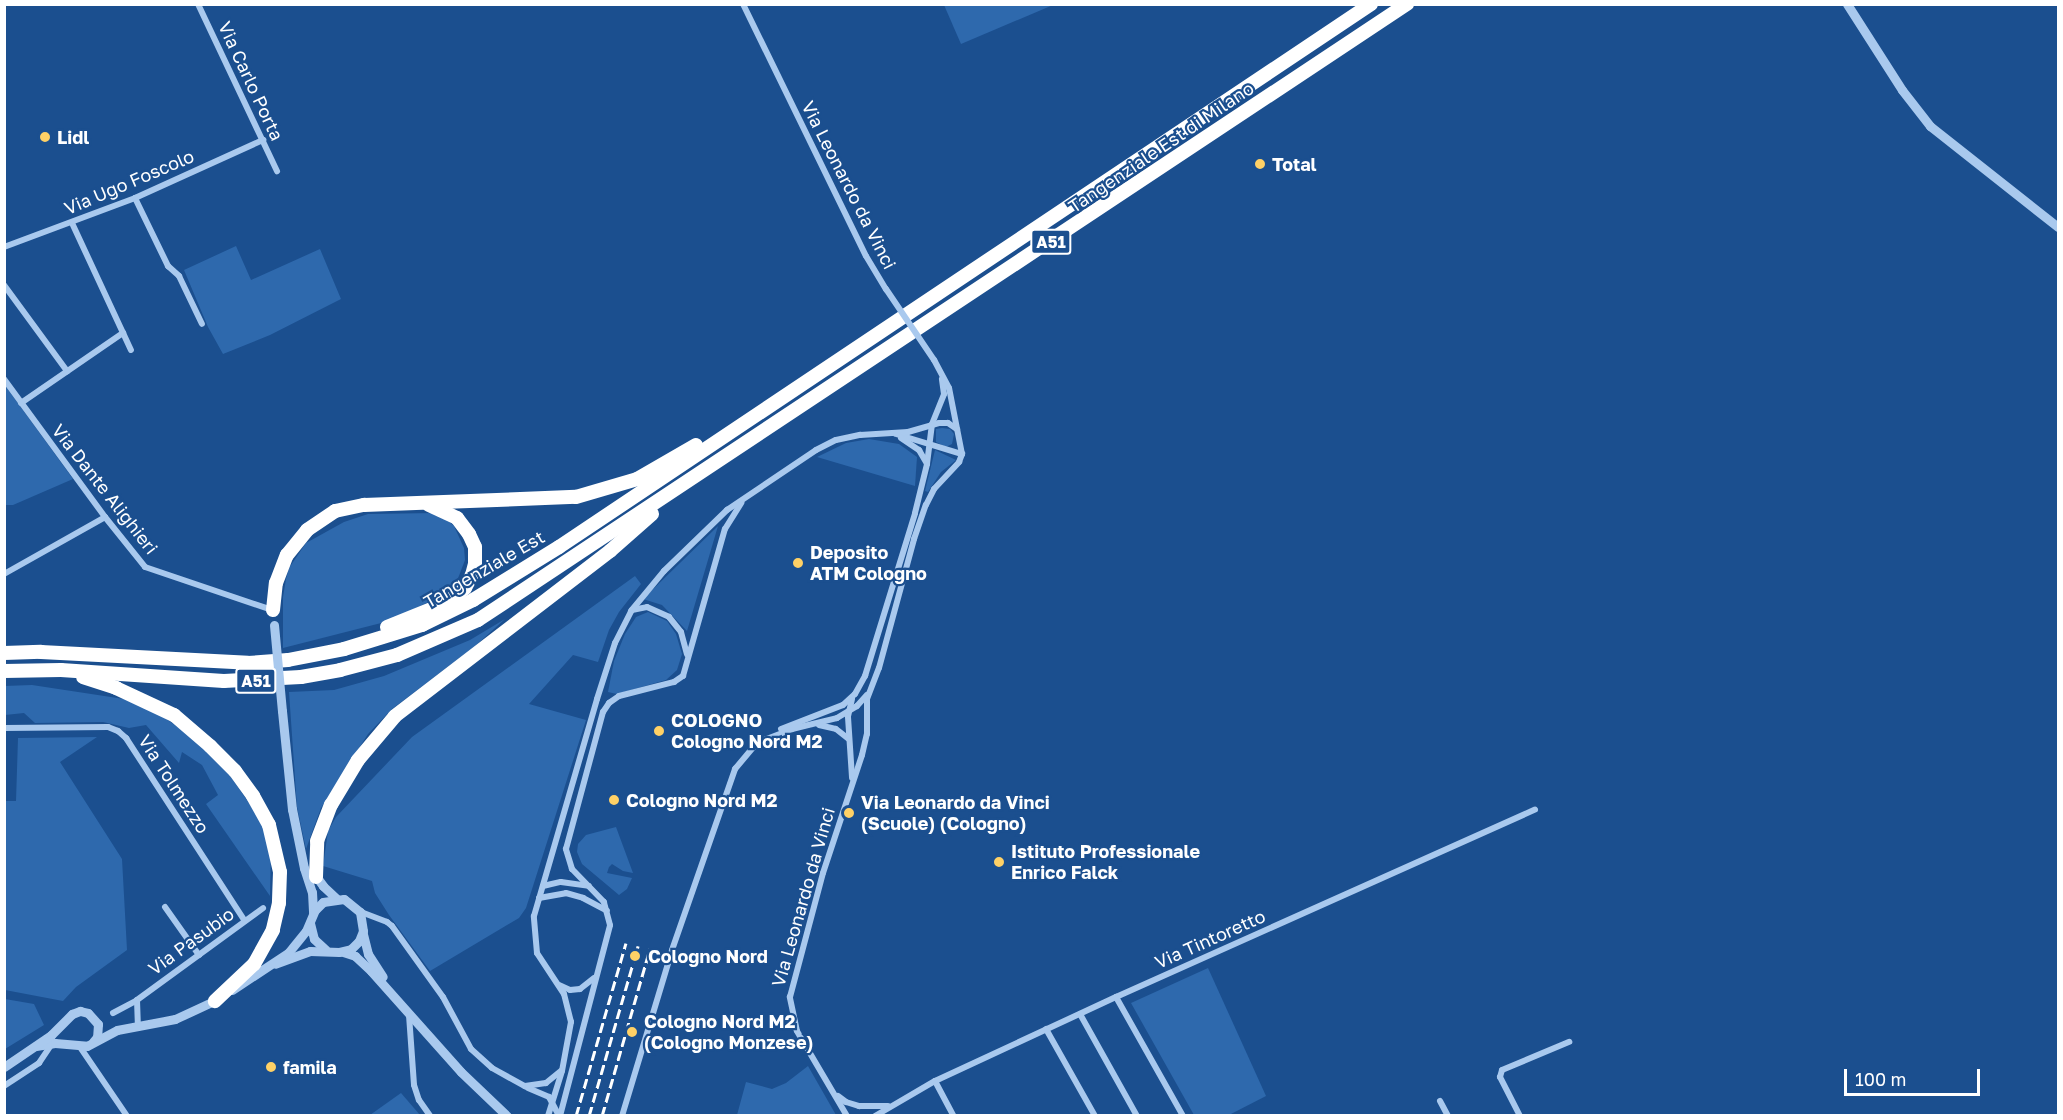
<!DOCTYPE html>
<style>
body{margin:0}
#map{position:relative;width:2063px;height:1120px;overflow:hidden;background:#1b4f8f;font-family:"Golos Text",sans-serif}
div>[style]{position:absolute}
.green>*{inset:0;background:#2e69ad}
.minor>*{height:6px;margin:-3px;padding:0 3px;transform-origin:3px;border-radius:3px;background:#a9c9ee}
.tertiary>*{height:9px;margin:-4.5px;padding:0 4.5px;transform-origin:4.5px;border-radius:4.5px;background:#a9c9ee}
.motorway>*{height:14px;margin:-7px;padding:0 7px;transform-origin:7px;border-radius:7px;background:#fff}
.rail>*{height:3px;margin-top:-1.5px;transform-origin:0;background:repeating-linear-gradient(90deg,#fff 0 10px,transparent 0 14.5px)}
.minor-bridge>*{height:6px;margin:-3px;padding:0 3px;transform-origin:3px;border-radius:3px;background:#a9c9ee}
.tertiary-bridge>*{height:9px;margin:-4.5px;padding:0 4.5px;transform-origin:4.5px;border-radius:4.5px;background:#a9c9ee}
.dots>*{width:16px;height:16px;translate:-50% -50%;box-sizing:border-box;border:3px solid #1b4f8f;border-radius:50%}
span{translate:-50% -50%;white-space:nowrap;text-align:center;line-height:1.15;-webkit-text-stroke:4.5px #1b4f8f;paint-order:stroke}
.shield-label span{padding:2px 4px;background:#1b4f8f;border:2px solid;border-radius:4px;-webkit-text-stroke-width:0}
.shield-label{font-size:16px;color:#fff;font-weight:700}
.street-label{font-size:18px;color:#fff}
.poi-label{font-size:18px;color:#fff;font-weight:700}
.left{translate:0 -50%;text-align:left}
.frame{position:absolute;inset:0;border:6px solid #fff;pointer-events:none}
.scale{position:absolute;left:1844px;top:1069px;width:136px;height:27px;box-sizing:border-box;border:3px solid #fff;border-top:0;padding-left:8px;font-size:18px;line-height:21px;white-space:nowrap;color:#fff;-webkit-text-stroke:4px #1b4f8f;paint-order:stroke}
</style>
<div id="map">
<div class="green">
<div style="clip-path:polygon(944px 5px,944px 4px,1053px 5px,961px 44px)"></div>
<div style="clip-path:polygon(236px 246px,251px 280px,320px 249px,341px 299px,270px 335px,223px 354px,208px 327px,184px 270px)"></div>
<div style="clip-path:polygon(4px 384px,73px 479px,13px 505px,5px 505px)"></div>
<div style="clip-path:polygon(942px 428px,950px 429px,954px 434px,952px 444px,946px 447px,936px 442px,936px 429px)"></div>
<div style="clip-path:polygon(869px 439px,899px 444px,917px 457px,915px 486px,817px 457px,846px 443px)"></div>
<div style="clip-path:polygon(935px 450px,956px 460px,941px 472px,928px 492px,925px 491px)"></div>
<div style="clip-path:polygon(436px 513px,441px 514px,454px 526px,464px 548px,465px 560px,457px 581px,445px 594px,389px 621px,283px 648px,283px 597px,286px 579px,289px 568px,306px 543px,344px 522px,368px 514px)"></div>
<div style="clip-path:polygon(718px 526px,687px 631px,662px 605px,643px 599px)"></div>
<div style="clip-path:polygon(635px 576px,641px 584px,619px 612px,609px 630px,598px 662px,573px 655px,529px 704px,586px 720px,526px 908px,519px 918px,430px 971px,389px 915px,375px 893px,372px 881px,323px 866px,328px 831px,336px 817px,412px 737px)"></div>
<div style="clip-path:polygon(648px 612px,667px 621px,676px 634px,682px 654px,677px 670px,666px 680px,617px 694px,608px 692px,614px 661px,625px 634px,636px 617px)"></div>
<div style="clip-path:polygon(505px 619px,474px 647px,392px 709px,368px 734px,321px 808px,306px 849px,297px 807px,289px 692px,334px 690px,384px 676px,470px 640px)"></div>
<div style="clip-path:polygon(32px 685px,124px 699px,161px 715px,215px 754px,260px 819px,271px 849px,270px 896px,206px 804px,218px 795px,202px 765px,182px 752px,179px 763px,146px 725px,129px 728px,103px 722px,35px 723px,24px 713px,5px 715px,4px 686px)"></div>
<div style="clip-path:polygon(97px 737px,60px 762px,122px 859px,127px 950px,76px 987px,63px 1001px,5px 990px,5px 801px,16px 801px,18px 738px)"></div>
<div style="clip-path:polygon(616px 827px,633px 873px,623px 871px,612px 864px,609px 867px,607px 873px,632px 878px,627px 889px,619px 895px,582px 864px,577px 852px,578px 844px,586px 835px)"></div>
<div style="clip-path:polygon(1208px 968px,1266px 1096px,1229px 1115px,1194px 1115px,1131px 1003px)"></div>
<div style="clip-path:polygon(5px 999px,34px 1004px,44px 1025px,5px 1049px)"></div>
<div style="clip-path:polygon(808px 1066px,836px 1115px,737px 1115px,746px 1082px,772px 1089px,786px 1083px)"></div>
<div style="clip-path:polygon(401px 1093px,420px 1115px,370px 1115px)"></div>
</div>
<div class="minor">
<div style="left:198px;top:4px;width:185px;rotate:64.7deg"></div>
<div style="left:743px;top:4px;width:280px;rotate:64deg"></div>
<div style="left:866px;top:256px;width:39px;rotate:59deg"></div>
<div style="left:135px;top:198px;width:76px;rotate:64.1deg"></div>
<div style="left:168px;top:266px;width:15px;rotate:42deg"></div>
<div style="left:179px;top:276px;width:53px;rotate:64.4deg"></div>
<div style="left:72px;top:223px;width:140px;rotate:65.1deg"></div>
<div style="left:4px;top:247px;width:140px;rotate:-20.5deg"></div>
<div style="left:135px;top:198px;width:141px;rotate:-24.4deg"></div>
<div style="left:4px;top:285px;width:107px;rotate:53.8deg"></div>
<div style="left:4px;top:379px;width:171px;rotate:53.8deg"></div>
<div style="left:105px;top:517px;width:64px;rotate:51.3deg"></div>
<div style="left:145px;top:567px;width:134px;rotate:18.7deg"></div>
<div style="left:21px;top:403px;width:124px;rotate:-34.5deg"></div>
<div style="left:896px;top:434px;width:69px;rotate:16.9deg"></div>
<div style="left:901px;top:438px;width:22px;rotate:34deg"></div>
<div style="left:919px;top:450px;width:16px;rotate:60deg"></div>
<div style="left:4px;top:574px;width:116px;rotate:-29.4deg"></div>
<div style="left:632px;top:610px;width:15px;rotate:-11deg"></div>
<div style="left:647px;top:607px;width:24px;rotate:24deg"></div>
<div style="left:669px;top:617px;width:19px;rotate:51deg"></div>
<div style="left:681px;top:632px;width:23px;rotate:75deg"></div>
<div style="left:852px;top:699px;width:18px;rotate:103deg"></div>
<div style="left:848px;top:717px;width:61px;rotate:86.2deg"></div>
<div style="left:819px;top:725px;width:17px;rotate:13deg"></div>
<div style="left:836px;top:729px;width:16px;rotate:38deg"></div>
<div style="left:4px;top:728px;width:104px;rotate:-0.6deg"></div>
<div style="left:108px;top:727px;width:11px;rotate:22deg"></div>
<div style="left:118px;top:731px;width:11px;rotate:41deg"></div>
<div style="left:126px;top:738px;width:218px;rotate:57deg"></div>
<div style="left:781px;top:729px;width:66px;rotate:-21.2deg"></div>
<div style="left:843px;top:705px;width:16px;rotate:-43deg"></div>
<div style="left:855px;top:694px;width:21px;rotate:-61deg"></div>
<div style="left:865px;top:676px;width:170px;rotate:-72.9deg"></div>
<div style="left:915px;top:513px;width:50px;rotate:-76.2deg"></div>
<div style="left:927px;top:464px;width:40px;rotate:-82.9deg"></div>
<div style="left:932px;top:424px;width:32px;rotate:-68deg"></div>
<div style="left:944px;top:394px;width:15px;rotate:-98deg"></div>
<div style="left:543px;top:886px;width:18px;rotate:-13deg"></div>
<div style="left:561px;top:882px;width:28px;rotate:8deg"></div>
<div style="left:539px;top:898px;width:27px;rotate:-10deg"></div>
<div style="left:566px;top:893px;width:18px;rotate:16deg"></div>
<div style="left:583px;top:898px;width:27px;rotate:28deg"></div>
<div style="left:165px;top:907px;width:59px;rotate:54.7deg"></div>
<div style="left:361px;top:912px;width:28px;rotate:21deg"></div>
<div style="left:387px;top:922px;width:6px;rotate:39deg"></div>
<div style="left:392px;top:926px;width:87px;rotate:54.3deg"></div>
<div style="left:443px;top:997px;width:59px;rotate:61.7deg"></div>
<div style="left:471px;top:1049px;width:28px;rotate:42deg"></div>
<div style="left:492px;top:1068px;width:38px;rotate:29deg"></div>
<div style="left:525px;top:1086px;width:21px;rotate:-8deg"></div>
<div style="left:546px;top:1083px;width:19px;rotate:-39deg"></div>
<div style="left:559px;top:985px;width:12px;rotate:24deg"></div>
<div style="left:570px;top:990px;width:10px;rotate:-6deg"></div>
<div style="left:580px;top:989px;width:18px;rotate:-38deg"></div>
<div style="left:1116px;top:997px;width:137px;rotate:60.6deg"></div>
<div style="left:137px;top:1000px;width:28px;rotate:88deg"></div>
<div style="left:113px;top:1013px;width:27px;rotate:-28deg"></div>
<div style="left:137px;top:1000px;width:156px;rotate:-36.1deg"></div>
<div style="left:1080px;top:1014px;width:117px;rotate:60.8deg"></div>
<div style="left:409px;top:1015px;width:70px;rotate:85.9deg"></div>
<div style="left:414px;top:1085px;width:16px;rotate:72deg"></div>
<div style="left:419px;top:1100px;width:19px;rotate:55deg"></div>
<div style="left:1046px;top:1029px;width:100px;rotate:60.6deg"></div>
<div style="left:80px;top:1047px;width:83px;rotate:55.7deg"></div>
<div style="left:935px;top:1081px;width:40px;rotate:62deg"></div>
<div style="left:4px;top:1086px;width:42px;rotate:-33.3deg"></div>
<div style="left:39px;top:1063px;width:23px;rotate:-56deg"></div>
<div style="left:528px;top:1088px;width:23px;rotate:23deg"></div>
<div style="left:549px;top:1097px;width:21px;rotate:62deg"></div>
<div style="left:838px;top:1096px;width:10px;rotate:37deg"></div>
<div style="left:846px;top:1102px;width:14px;rotate:17deg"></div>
<div style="left:859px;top:1106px;width:29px"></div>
<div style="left:1440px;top:1101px;width:17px;rotate:62deg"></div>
<div style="left:548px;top:1116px;width:47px;rotate:-72.7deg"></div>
<div style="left:562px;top:1071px;width:50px;rotate:-79.6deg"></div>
<div style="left:571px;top:1022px;width:29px;rotate:-104deg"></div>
<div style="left:564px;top:994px;width:49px;rotate:-123.4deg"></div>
<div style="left:537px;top:953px;width:37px;rotate:-95deg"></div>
<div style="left:534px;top:916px;width:226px;rotate:-73.8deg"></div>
<div style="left:597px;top:699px;width:59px;rotate:-72.2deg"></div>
<div style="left:615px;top:643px;width:36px;rotate:-63deg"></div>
<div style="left:631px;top:611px;width:52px;rotate:-50.5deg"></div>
<div style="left:664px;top:571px;width:88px;rotate:-44.1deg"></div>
<div style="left:727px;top:510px;width:107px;rotate:-34deg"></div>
<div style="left:816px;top:450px;width:22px;rotate:-27deg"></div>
<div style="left:836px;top:440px;width:25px;rotate:-12deg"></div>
<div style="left:860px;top:435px;width:48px;rotate:-3.6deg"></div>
<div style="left:908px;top:432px;width:32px;rotate:-16deg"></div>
<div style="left:939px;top:423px;width:9px"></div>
<div style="left:948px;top:423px;width:11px;rotate:34deg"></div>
<div style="left:560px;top:1116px;width:197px;rotate:-75.3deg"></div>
<div style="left:610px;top:925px;width:24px;rotate:-105deg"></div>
<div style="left:604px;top:902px;width:46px;rotate:-134.1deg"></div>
<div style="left:572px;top:869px;width:21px;rotate:-107deg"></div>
<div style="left:566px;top:849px;width:142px;rotate:-74.9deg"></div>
<div style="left:603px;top:712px;width:11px;rotate:-56deg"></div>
<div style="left:609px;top:703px;width:12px;rotate:-35deg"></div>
<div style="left:619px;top:696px;width:57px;rotate:-14.3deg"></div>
<div style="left:674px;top:682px;width:11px;rotate:-34deg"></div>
<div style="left:683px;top:676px;width:153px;rotate:-74.1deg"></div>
<div style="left:725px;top:529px;width:31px;rotate:-58deg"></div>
<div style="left:622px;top:1116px;width:173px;rotate:-73.2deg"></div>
<div style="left:672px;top:950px;width:192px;rotate:-70.8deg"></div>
<div style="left:735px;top:769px;width:30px;rotate:-50deg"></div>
<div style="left:754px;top:746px;width:12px;rotate:-31deg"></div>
<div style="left:764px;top:740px;width:30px;rotate:-21deg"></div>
<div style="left:792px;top:729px;width:46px;rotate:-13.7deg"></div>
<div style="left:837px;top:718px;width:23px;rotate:-31deg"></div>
<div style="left:857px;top:706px;width:15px;rotate:-48deg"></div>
<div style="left:847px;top:1116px;width:99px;rotate:-120.5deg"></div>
<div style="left:797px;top:1031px;width:35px;rotate:-102deg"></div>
<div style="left:790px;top:997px;width:128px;rotate:-75.1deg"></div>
<div style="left:823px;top:873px;width:124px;rotate:-71.7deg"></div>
<div style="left:862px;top:755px;width:22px;rotate:-77deg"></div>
<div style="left:867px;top:734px;width:35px;rotate:-90deg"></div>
<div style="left:867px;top:699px;width:33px;rotate:-69deg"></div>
<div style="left:879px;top:668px;width:134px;rotate:-74.8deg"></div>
<div style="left:914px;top:539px;width:36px;rotate:-71deg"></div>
<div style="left:926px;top:505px;width:18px;rotate:-63deg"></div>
<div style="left:934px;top:489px;width:37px;rotate:-47deg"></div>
<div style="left:959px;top:462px;width:9px;rotate:-69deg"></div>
<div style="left:962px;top:454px;width:67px;rotate:-101.1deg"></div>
<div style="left:949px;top:388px;width:32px;rotate:-118deg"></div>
<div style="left:875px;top:1116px;width:69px;rotate:-30.3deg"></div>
<div style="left:935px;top:1081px;width:200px;rotate:-24.9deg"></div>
<div style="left:1116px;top:997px;width:459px;rotate:-24.1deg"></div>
<div style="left:1520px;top:1116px;width:44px;rotate:-117.1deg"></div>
<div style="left:1500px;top:1077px;width:7px;rotate:-74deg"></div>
<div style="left:1502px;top:1070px;width:73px;rotate:-22.7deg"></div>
</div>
<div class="tertiary">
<div style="left:1847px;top:4px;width:102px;rotate:57.4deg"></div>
<div style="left:1902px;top:90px;width:46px;rotate:52.1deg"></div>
<div style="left:1930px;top:126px;width:163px;rotate:38.3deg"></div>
<div style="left:282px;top:711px;width:99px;rotate:84.2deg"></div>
<div style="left:292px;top:809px;width:60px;rotate:78.5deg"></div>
<div style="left:304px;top:868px;width:25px;rotate:72deg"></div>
<div style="left:312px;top:892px;width:21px;rotate:87deg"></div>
<div style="left:313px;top:872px;width:17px;rotate:54deg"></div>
<div style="left:323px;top:886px;width:19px;rotate:43deg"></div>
<div style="left:310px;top:923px;width:16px;rotate:76deg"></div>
<div style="left:314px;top:939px;width:16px;rotate:43deg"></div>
<div style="left:363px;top:934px;width:21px;rotate:76deg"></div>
<div style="left:368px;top:954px;width:27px;rotate:57deg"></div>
<div style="left:343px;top:952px;width:13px;rotate:18deg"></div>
<div style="left:355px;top:956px;width:22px;rotate:43deg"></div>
<div style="left:371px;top:971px;width:135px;rotate:48.3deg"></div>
<div style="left:461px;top:1072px;width:64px;rotate:43.7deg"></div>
<div style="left:232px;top:990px;width:67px;rotate:-33.5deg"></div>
<div style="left:288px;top:953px;width:28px;rotate:-51deg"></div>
<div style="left:306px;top:931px;width:23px;rotate:-67deg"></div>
<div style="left:315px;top:910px;width:11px;rotate:-45deg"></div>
<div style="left:323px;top:902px;width:21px;rotate:-8deg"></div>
<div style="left:344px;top:899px;width:21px;rotate:39deg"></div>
<div style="left:360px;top:912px;width:19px;rotate:81deg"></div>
<div style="left:363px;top:931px;width:11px;rotate:112deg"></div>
<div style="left:359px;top:941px;width:11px;rotate:135deg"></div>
<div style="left:351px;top:949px;width:12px;rotate:166deg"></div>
<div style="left:339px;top:952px;width:29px;rotate:-178deg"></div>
<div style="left:310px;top:951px;width:37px;rotate:160deg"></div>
<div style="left:36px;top:1046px;width:19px;rotate:-9deg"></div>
<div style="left:55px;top:1043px;width:32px;rotate:5deg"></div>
<div style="left:87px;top:1046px;width:34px;rotate:-28deg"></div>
<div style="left:117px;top:1030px;width:59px;rotate:-10.7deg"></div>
<div style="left:175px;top:1019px;width:47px;rotate:-24.9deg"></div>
<div style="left:4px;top:1067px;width:57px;rotate:-34.2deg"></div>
<div style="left:51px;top:1035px;width:30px;rotate:-45deg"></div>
<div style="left:72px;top:1014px;width:9px;rotate:-21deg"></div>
<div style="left:80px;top:1011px;width:8px;rotate:14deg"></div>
<div style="left:88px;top:1013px;width:15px;rotate:48deg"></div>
<div style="left:98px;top:1024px;width:13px;rotate:94deg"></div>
<div style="left:97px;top:1037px;width:6px;rotate:129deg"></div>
</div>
<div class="motorway">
<div style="left:273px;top:610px;width:27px;rotate:-84deg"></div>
<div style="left:276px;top:583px;width:30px;rotate:-69deg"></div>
<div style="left:287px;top:555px;width:32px;rotate:-51deg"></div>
<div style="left:307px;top:530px;width:34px;rotate:-34deg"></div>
<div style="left:335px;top:511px;width:30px;rotate:-12deg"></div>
<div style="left:364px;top:505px;width:212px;rotate:-2.2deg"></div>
<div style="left:576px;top:497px;width:64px;rotate:-16.4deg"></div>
<div style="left:637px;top:479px;width:68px;rotate:-30deg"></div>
<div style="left:387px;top:627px;width:64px;rotate:-22.1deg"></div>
<div style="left:446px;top:603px;width:24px;rotate:-38deg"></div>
<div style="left:465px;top:588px;width:15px;rotate:-62deg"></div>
<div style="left:472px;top:575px;width:11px;rotate:-75deg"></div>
<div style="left:475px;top:564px;width:17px;rotate:-90deg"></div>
<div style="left:475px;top:547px;width:14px;rotate:-115deg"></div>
<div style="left:469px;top:534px;width:20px;rotate:-127deg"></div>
<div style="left:457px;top:518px;width:31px;rotate:-155deg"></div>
<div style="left:4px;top:653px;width:37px;rotate:-2deg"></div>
<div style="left:41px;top:652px;width:207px;rotate:3deg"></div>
<div style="left:248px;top:663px;width:40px;rotate:-4.3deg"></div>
<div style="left:288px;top:660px;width:57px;rotate:-11.1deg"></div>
<div style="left:344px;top:649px;width:82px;rotate:-17.1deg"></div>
<div style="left:422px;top:625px;width:57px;rotate:-26.1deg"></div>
<div style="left:473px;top:600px;width:101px;rotate:-31.6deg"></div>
<div style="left:559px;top:547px;width:977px;rotate:-33.77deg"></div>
<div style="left:4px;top:671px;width:57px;rotate:-1deg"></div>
<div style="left:61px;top:670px;width:163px;rotate:3.9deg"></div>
<div style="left:224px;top:681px;width:77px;rotate:-3deg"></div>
<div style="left:301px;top:677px;width:40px;rotate:-10deg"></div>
<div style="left:340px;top:670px;width:59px;rotate:-14.7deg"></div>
<div style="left:397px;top:655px;width:88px;rotate:-23.4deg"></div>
<div style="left:478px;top:620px;width:1115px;rotate:-33.55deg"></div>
<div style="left:83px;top:677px;width:35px;rotate:18deg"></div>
<div style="left:116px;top:688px;width:64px;rotate:25deg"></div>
<div style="left:174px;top:715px;width:48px;rotate:40.7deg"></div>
<div style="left:210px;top:746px;width:35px;rotate:45deg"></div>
<div style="left:235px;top:771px;width:31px;rotate:54deg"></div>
<div style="left:253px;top:796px;width:33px;rotate:61deg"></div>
<div style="left:269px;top:825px;width:48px;rotate:76.8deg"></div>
<div style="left:280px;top:872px;width:31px;rotate:92deg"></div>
<div style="left:279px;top:903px;width:28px;rotate:103deg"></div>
<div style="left:273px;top:930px;width:39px;rotate:119deg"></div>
<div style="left:254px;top:964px;width:54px;rotate:136.5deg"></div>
<div style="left:316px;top:877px;width:36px;rotate:-88deg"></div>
<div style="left:317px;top:841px;width:39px;rotate:-69deg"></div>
<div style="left:331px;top:805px;width:52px;rotate:-59deg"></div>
<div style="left:358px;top:760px;width:57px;rotate:-49.9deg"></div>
<div style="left:395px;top:716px;width:271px;rotate:-37.5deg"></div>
<div style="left:610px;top:551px;width:56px;rotate:-41.4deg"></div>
</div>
<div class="rail">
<div style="left:576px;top:1116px;width:180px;rotate:-73.9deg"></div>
<div style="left:589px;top:1116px;width:177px;rotate:-73.9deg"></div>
<div style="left:602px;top:1116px;width:174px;rotate:-74deg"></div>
</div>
<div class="minor-bridge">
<div style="left:886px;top:289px;width:86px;rotate:55.9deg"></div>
</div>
<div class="tertiary-bridge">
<div style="left:274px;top:625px;width:86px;rotate:84.7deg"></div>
</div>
<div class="dots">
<div style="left:45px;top:137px;background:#ffd166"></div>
<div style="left:1260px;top:164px;background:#ffd166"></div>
<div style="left:798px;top:563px;background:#ffd166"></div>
<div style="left:659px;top:731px;background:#ffd166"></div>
<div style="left:614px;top:800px;background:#ffd166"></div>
<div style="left:849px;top:813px;background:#ffd166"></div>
<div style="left:999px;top:862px;background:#ffd166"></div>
<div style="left:635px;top:956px;background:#ffd166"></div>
<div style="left:632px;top:1032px;background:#ffd166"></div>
<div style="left:271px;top:1067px;background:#ffd166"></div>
</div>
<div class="shield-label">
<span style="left:1051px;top:242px">A51</span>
<span style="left:256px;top:681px">A51</span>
</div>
<div class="street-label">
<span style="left:251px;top:81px;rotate:65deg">Via Carlo Porta</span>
<span style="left:1161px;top:147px;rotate:-34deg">Tangenziale Est di Milano</span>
<span style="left:129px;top:182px;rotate:-23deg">Via Ugo Foscolo</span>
<span style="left:849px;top:185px;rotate:63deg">Via Leonardo da Vinci</span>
<span style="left:105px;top:489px;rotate:52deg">Via Dante Alighieri</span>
<span style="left:484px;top:569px;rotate:-30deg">Tangenziale Est</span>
<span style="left:174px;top:784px;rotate:57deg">Via Tolmezzo</span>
<span style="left:803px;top:897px;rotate:-74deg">Via Leonardo da Vinci</span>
<span style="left:1210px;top:939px;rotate:-24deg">Via Tintoretto</span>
<span style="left:191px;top:941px;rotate:-36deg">Via Pasubio</span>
</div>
<div class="poi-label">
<span class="left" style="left:57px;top:137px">Lidl</span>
<span class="left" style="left:1272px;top:164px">Total</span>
<span class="left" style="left:810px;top:563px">Deposito<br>ATM Cologno</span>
<span class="left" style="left:671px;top:731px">COLOGNO<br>Cologno Nord M2</span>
<span class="left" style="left:626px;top:800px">Cologno Nord M2</span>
<span class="left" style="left:861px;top:813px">Via Leonardo da Vinci<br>(Scuole) (Cologno)</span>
<span class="left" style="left:1011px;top:862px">Istituto Professionale<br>Enrico Falck</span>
<span class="left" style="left:648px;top:956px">Cologno Nord</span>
<span class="left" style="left:644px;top:1032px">Cologno Nord M2<br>(Cologno Monzese)</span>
<span class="left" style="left:283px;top:1067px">famila</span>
</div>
<div class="frame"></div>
<div class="scale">100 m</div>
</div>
